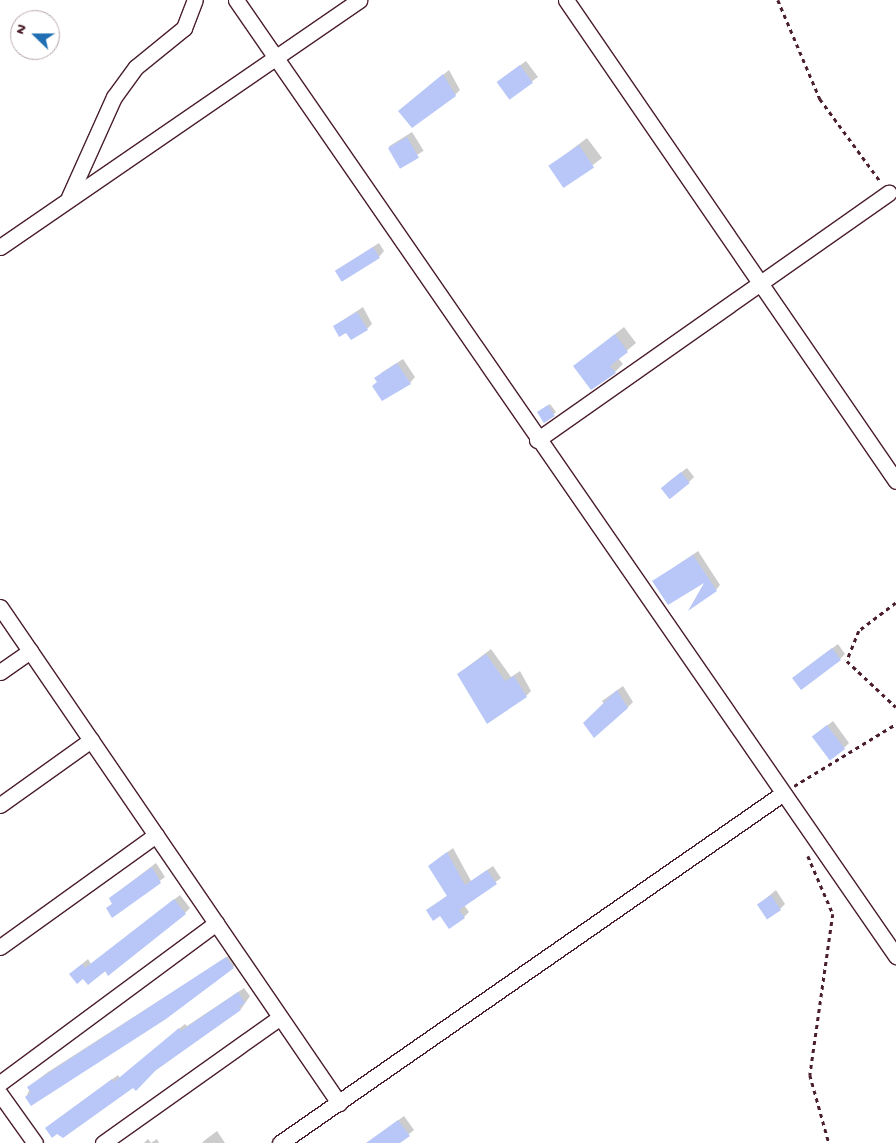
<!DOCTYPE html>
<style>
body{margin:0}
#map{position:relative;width:896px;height:1143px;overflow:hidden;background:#fff;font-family:"Gochi Hand",sans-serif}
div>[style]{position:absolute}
.shadow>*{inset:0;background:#0003;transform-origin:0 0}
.building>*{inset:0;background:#b8c7f7;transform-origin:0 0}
.path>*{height:2.5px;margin-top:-1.25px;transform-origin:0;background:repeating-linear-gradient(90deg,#4a1f2b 0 4px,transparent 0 8px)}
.roads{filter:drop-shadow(1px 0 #4a1f2b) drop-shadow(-1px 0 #4a1f2b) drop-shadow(0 1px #4a1f2b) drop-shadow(0 -1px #4a1f2b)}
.street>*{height:15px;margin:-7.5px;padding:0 7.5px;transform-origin:7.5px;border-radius:7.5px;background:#fff}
span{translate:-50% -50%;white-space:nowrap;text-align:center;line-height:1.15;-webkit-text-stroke:4px #fff;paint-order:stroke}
.north{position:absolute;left:10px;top:10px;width:50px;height:50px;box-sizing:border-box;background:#fff;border:1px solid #b7a5aa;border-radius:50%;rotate:292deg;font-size:14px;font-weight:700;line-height:20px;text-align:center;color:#4a1f2b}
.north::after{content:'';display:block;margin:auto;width:18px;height:22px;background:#1f6fb2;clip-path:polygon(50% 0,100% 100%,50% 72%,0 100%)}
</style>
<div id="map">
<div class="shadow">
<div style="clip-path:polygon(526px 61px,538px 77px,510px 98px,504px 77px)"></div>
<div style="clip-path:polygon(449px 70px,460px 90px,455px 95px,405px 106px)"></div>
<div style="left:412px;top:132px;width:22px;height:27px;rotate:58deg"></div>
<div style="left:587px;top:138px;width:25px;height:46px;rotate:53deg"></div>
<div style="clip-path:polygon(379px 243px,384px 251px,379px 257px,336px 271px)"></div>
<div style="clip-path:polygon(363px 307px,372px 324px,367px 329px,334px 326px)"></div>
<div style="clip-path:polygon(624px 327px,636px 343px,618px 358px,623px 364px,615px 372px,575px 366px)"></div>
<div style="clip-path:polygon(403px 359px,415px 377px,410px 383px,378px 382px,381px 373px)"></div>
<div style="clip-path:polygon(550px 404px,556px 412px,545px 421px,541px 410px)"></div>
<div style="clip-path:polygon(687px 468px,694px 477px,689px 482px,667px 483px)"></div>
<div style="clip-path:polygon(698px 551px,720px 585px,716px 590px,707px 579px,654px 581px)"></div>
<div style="clip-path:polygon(838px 644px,845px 654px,840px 659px,799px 673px)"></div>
<div style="clip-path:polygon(491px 649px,511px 677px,520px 671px,531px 691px,526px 696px,458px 674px)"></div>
<div style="clip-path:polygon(623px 686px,633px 702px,627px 708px,605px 706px,602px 701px)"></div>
<div style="clip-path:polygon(833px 721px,849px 743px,844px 748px,819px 732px)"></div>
<div style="clip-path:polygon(453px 848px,471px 881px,493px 866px,501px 878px,464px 905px,469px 912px,464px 917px,427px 910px,448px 895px,429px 866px)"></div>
<div style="clip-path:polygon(156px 863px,165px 877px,113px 916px,108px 908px,113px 903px,110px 898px)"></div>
<div style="clip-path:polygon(776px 890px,785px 904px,780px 909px,759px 904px)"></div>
<div style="clip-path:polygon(180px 895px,190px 908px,185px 913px,88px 984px,76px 969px,88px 959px,91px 964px)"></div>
<div style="clip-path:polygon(230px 955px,236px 964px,233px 967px,26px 1097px,32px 1084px,48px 1072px)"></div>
<div style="clip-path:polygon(244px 988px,250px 996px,241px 1009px,134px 1086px,46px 1128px,118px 1075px,120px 1078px,185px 1024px,187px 1026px)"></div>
<div style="clip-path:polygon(404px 1116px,414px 1130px,398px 1143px,380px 1143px,376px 1137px)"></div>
<div style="clip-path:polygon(217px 1131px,225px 1143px,202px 1143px,205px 1140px)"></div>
<div style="clip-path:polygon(148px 1139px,151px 1143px,157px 1139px,159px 1143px,144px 1143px)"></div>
</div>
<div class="building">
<div style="left:520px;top:65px;width:22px;height:29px;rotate:54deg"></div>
<div style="clip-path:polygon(443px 74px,456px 96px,412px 128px,398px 111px)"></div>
<div style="left:407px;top:137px;width:24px;height:22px;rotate:60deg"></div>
<div style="left:579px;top:145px;width:27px;height:37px;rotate:56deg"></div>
<div style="left:373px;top:247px;width:13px;height:45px;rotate:58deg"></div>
<div style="clip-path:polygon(357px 312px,368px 330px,351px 340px,346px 333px,339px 337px,333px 326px)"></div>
<div style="clip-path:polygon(615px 334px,628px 352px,610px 366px,616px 373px,591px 390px,573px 366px)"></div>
<div style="clip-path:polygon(397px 363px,411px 384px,382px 401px,372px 386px,377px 382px,374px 378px)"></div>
<div style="left:548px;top:405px;width:13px;height:13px;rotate:58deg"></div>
<div style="left:681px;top:472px;width:14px;height:26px;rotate:51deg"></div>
<div style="clip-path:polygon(693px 555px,717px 591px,688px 611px,704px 583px,668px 605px,652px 581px)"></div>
<div style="left:832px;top:648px;width:15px;height:50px;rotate:53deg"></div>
<div style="clip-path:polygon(486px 654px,505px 681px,514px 676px,527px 697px,487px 724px,457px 674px)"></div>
<div style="clip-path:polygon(617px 690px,628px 708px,594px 738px,583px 723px)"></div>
<div style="left:827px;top:725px;width:30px;height:19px;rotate:53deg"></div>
<div style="clip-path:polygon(447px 852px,465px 885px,487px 870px,497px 884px,459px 910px,465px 918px,449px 929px,440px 916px,433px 921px,426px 910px,447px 896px,428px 866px)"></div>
<div style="clip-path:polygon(152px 867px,161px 883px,112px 918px,106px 908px,112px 904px,109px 898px)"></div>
<div style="left:771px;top:895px;width:18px;height:17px;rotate:56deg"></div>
<div style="clip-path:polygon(174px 899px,186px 914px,108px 976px,105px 971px,88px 985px,83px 979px,77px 984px,69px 974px,82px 964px,85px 968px)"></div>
<div style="clip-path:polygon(226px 957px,234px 968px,166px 1019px,31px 1106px,25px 1097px,31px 1093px,27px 1087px)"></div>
<div style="clip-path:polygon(238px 992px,245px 1003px,239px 1007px,241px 1010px,156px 1070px,136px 1091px,133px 1088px,63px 1138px,57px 1134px,52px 1138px,45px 1128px,112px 1079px,114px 1082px,179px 1028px,181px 1031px)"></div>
<div style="clip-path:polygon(398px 1120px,410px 1136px,400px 1143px,366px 1143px)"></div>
</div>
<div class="path">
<div style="left:778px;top:0;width:108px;rotate:67deg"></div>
<div style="left:820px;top:99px;width:102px;rotate:53.8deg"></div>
<div style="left:896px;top:603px;width:46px;rotate:142.9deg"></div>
<div style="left:859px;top:631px;width:32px;rotate:112deg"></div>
<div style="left:847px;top:661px;width:67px;rotate:43.2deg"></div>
<div style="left:794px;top:786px;width:119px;rotate:-31.3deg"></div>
<div style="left:808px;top:856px;width:63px;rotate:66.7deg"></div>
<div style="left:833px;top:914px;width:163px;rotate:98.1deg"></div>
<div style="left:810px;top:1075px;width:71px;rotate:74.4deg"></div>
</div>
<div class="roads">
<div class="street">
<div style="left:236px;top:0;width:1162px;rotate:55.38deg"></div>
<div style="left:566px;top:0;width:583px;rotate:55.55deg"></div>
<div style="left:69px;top:197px;width:110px;rotate:-65.8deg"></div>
<div style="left:114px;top:97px;width:37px;rotate:-54deg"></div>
<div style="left:136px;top:67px;width:62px;rotate:-39.1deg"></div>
<div style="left:184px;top:28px;width:30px;rotate:-69deg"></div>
<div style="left:0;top:247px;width:436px;rotate:-34.5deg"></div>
<div style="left:537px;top:440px;width:430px;rotate:-35.1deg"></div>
<div style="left:0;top:607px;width:601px;rotate:55.65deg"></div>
<div style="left:0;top:672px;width:37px;rotate:-35deg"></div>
<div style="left:0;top:805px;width:112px;rotate:-35.5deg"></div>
<div style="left:0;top:947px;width:192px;rotate:-35.7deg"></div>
<div style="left:0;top:1083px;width:269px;rotate:-36.5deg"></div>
<div style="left:0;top:1094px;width:60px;rotate:54.5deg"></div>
<div style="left:103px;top:1143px;width:217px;rotate:-35.4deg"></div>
<div style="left:280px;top:1143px;width:611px;rotate:-34.81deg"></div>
</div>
</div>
<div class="north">N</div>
</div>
